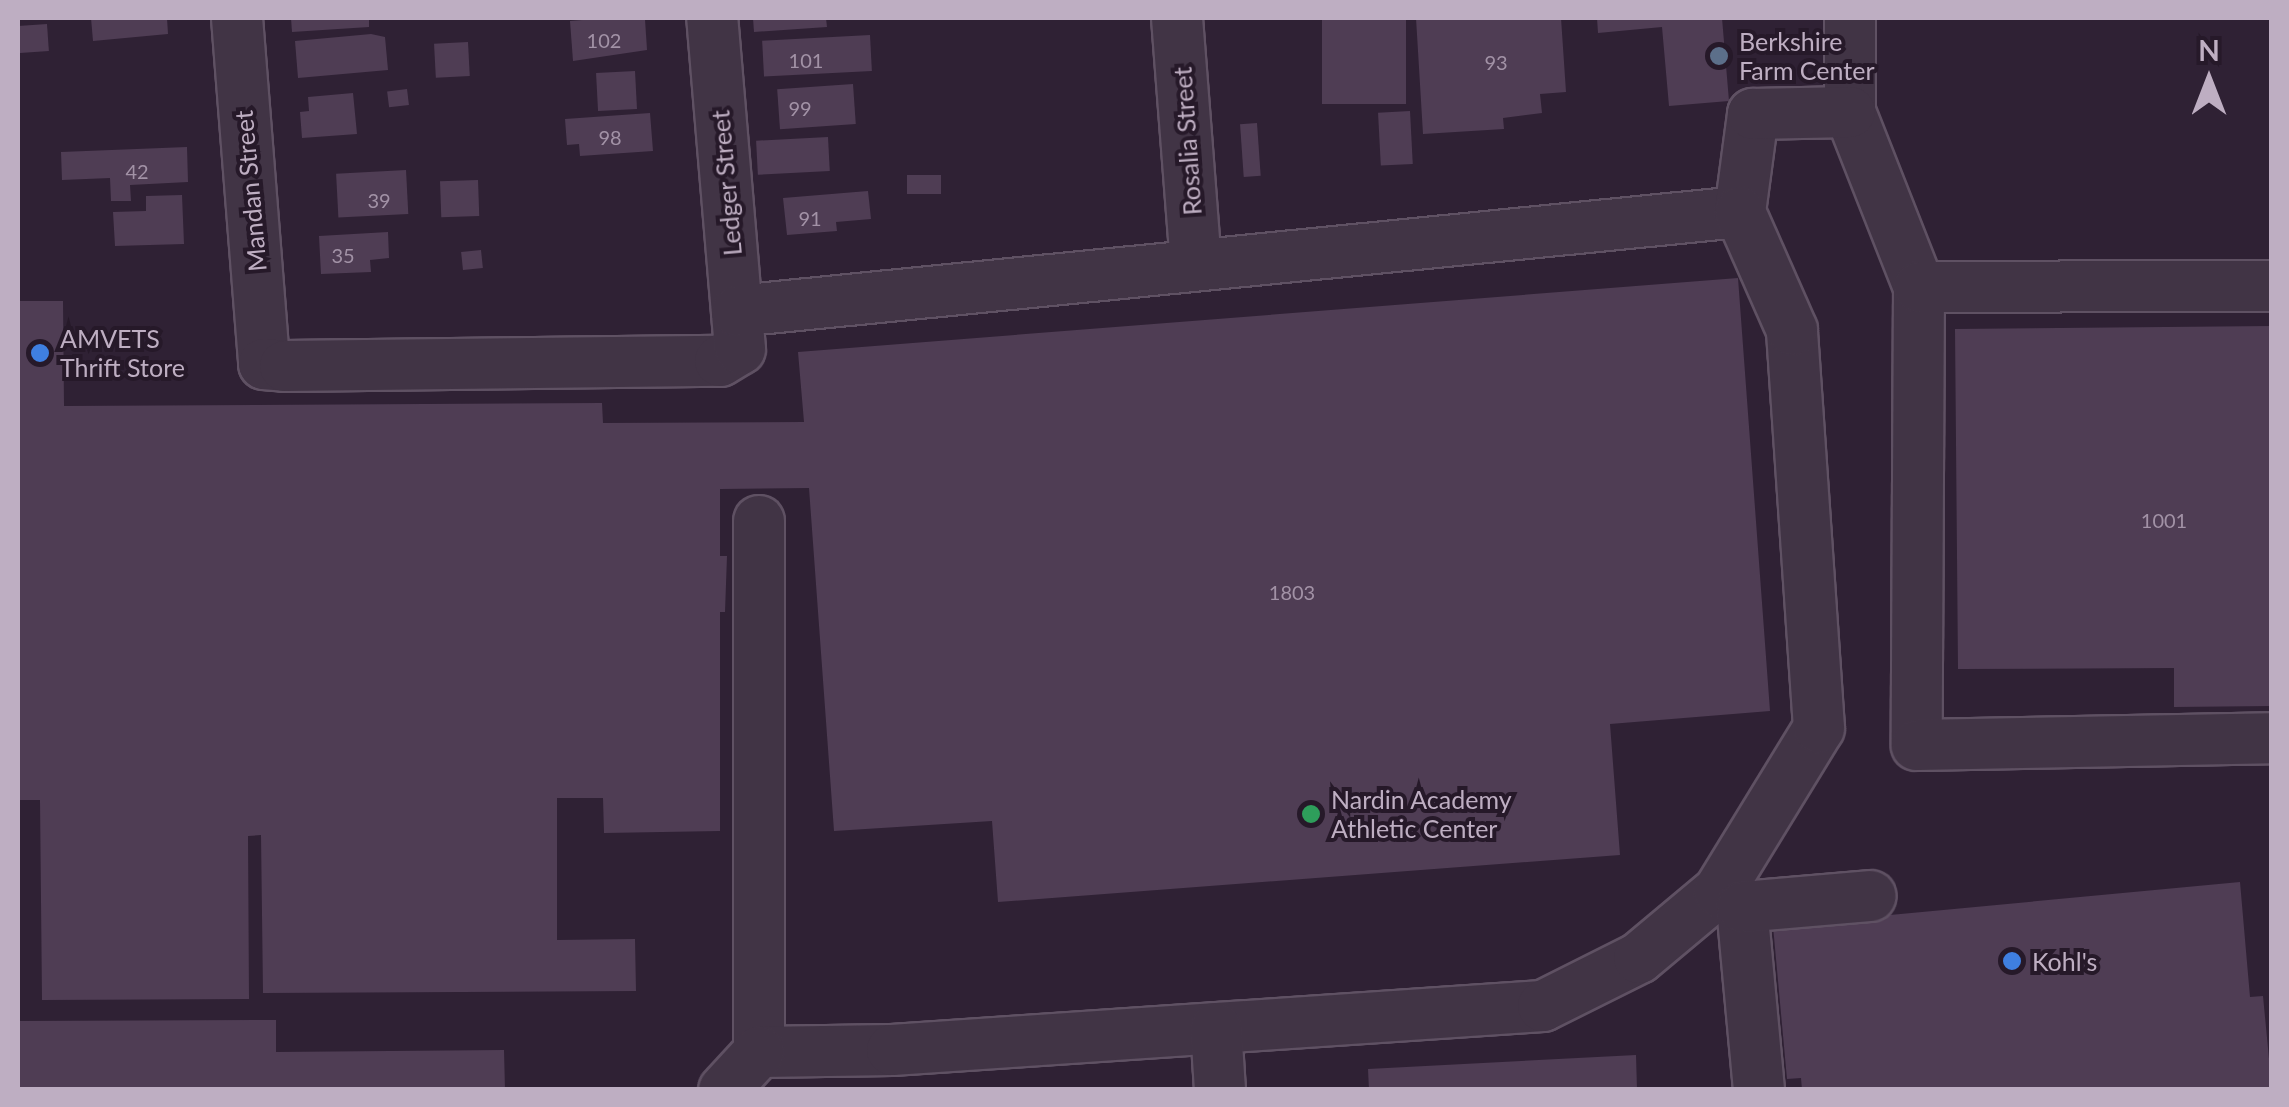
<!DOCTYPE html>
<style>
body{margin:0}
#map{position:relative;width:2289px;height:1107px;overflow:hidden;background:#2f2134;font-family:Lato,sans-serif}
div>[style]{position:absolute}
.building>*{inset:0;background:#4f3d54;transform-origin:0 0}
.roads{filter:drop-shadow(2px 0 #5f5163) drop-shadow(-2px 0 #5f5163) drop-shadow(0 2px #5f5163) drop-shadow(0 -2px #5f5163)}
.minor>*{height:50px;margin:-25px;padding:0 25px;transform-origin:25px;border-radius:25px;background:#413445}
.dots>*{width:28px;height:28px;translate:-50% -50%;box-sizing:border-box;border:5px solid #261929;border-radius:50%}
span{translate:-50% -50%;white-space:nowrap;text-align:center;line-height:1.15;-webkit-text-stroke:8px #261929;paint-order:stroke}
.number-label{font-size:20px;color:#a292a6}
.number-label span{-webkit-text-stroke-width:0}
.poi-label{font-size:25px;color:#beaec2}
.left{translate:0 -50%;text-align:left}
.street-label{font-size:25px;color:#beaec2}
.frame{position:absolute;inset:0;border:20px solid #beaec2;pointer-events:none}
.north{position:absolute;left:2159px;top:30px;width:100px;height:100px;-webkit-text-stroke:8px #261929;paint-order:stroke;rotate:0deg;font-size:28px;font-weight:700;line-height:40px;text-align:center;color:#beaec2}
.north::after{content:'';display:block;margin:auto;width:35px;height:45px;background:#beaec2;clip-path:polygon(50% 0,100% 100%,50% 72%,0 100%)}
</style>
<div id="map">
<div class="building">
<div style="clip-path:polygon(91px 18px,167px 18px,168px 34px,93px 41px)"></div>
<div style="clip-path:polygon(291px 18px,369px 18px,369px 27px,292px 32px)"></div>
<div style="clip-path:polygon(607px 18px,645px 19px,647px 50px,573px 61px,570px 21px)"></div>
<div style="clip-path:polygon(753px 18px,826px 18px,827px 27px,754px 32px)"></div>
<div style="left:1322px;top:18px;width:84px;height:86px"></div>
<div style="clip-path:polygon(1416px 18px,1561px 18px,1566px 92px,1540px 94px,1542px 113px,1503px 118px,1504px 129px,1423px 134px)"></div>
<div style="clip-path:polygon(1597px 18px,1722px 18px,1729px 101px,1669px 106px,1662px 27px,1598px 33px)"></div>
<div style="left:47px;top:24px;width:27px;height:29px;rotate:86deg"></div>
<div style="clip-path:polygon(371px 34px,385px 37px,388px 70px,298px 78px,295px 41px)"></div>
<div style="left:870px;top:35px;width:36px;height:108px;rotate:87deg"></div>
<div style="left:468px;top:42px;width:34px;height:34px;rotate:87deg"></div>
<div style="left:635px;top:71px;width:38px;height:39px;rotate:87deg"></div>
<div style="left:853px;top:84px;width:40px;height:76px;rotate:86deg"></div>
<div style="left:407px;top:89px;width:16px;height:20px;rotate:83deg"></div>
<div style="clip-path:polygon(353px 93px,357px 134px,302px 138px,300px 112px,309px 111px,308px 97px)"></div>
<div style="left:1410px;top:111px;width:53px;height:32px;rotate:87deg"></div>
<div style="clip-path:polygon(650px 113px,653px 151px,580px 156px,579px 144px,567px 145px,565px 119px)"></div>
<div style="left:1257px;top:123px;width:53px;height:17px;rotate:86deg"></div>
<div style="left:828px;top:137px;width:34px;height:72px;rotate:87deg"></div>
<div style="clip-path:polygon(187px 147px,188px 182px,130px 185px,131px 201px,111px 201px,110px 178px,62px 180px,61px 152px)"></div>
<div style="left:406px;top:170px;width:44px;height:70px;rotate:87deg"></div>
<div style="left:941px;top:175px;width:19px;height:34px;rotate:90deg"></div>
<div style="left:478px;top:180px;width:36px;height:38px;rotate:88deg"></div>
<div style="clip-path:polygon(868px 191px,871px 219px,836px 222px,837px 231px,787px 235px,783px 198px)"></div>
<div style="clip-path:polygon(182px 195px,184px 244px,115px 246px,113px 212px,146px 211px,146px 196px)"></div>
<div style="clip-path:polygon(388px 232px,389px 258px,370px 260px,371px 272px,321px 274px,319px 236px)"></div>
<div style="left:481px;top:250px;width:18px;height:20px;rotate:84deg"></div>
<div style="clip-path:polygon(1738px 278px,1770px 711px,1610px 724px,1620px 855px,998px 902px,992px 821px,834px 831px,809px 488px,720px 489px,720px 556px,727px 556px,725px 612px,720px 612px,720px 831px,604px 833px,603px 798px,557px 798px,557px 940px,635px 939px,636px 991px,263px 993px,261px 835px,248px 836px,249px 999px,42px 1000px,40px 800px,18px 800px,18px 301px,63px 301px,64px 406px,602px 403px,603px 423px,804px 422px,798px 352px)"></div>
<div style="clip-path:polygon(2272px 326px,2272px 706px,2174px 707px,2174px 668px,1958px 669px,1955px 329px)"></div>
<div style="clip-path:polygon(2240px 882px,2250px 997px,2263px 996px,2272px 1090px,1802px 1090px,1801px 1078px,1787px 1079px,1773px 926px)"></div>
<div style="clip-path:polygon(276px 1020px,276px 1052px,504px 1050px,505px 1090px,18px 1090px,18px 1021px)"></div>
<div style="clip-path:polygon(1636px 1055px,1637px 1090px,1369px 1090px,1368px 1069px)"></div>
</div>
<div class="roads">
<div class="minor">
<div style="left:237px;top:18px;width:347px;rotate:85.5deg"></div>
<div style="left:264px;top:364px;width:21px;rotate:5deg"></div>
<div style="left:285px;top:366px;width:435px;rotate:-0.7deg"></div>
<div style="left:720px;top:361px;width:23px;rotate:-31deg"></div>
<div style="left:740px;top:349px;width:332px;rotate:-94.8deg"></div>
<div style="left:1177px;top:18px;width:248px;rotate:85.6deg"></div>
<div style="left:1850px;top:18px;width:94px;rotate:90deg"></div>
<div style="left:1850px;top:112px;width:188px;rotate:68.5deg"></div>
<div style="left:1919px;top:287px;width:458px;rotate:90.3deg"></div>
<div style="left:1917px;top:745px;width:355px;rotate:-1.1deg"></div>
<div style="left:1919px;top:287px;width:353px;rotate:-0.2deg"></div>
<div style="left:737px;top:311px;width:1008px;rotate:-5.64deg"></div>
<div style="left:1740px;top:212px;width:99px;rotate:-82.4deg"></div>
<div style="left:1753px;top:114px;width:97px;rotate:-1.2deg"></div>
<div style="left:759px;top:521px;width:531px;rotate:90deg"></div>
<div style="left:759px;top:1052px;width:133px;rotate:-0.9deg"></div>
<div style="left:892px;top:1050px;width:652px;rotate:-3.87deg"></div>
<div style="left:1543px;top:1006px;width:107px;rotate:-26.6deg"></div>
<div style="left:1639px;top:958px;width:104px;rotate:-39.9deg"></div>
<div style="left:1719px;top:891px;width:191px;rotate:-58.5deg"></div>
<div style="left:1819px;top:728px;width:399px;rotate:-93.9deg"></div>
<div style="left:1792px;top:330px;width:129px;rotate:-113.8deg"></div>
<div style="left:1216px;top:1028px;width:62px;rotate:86.3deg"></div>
<div style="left:724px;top:1090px;width:52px;rotate:-47.4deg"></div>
<div style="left:1759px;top:1090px;width:184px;rotate:-95.3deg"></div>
<div style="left:1742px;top:907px;width:129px;rotate:-4.9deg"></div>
</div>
</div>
<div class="dots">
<div style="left:1719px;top:56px;background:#5c6f8a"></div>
<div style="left:40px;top:353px;background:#3f7fe0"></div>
<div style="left:1311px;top:814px;background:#2e9e5b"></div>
<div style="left:2012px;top:961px;background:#3f7fe0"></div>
</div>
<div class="number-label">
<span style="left:604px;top:40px">102</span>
<span style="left:806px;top:60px">101</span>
<span style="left:1496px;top:62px">93</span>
<span style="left:800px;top:108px">99</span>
<span style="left:610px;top:137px">98</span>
<span style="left:137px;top:171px">42</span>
<span style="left:379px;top:200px">39</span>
<span style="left:810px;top:218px">91</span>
<span style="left:343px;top:255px">35</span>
<span style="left:2164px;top:520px">1001</span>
<span style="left:1292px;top:592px">1803</span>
</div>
<div class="poi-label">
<span class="left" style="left:1739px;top:56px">Berkshire<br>Farm Center</span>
<span class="left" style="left:60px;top:353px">AMVETS<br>Thrift Store</span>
<span class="left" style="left:1331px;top:814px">Nardin Academy<br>Athletic Center</span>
<span class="left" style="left:2032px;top:961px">Kohl's</span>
</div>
<div class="street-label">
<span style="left:1187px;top:141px;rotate:-94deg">Rosalia Street</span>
<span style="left:726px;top:183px;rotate:-95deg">Ledger Street</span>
<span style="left:250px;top:191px;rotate:-95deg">Mandan Street</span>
</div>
<div class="frame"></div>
<div class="north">N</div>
</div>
